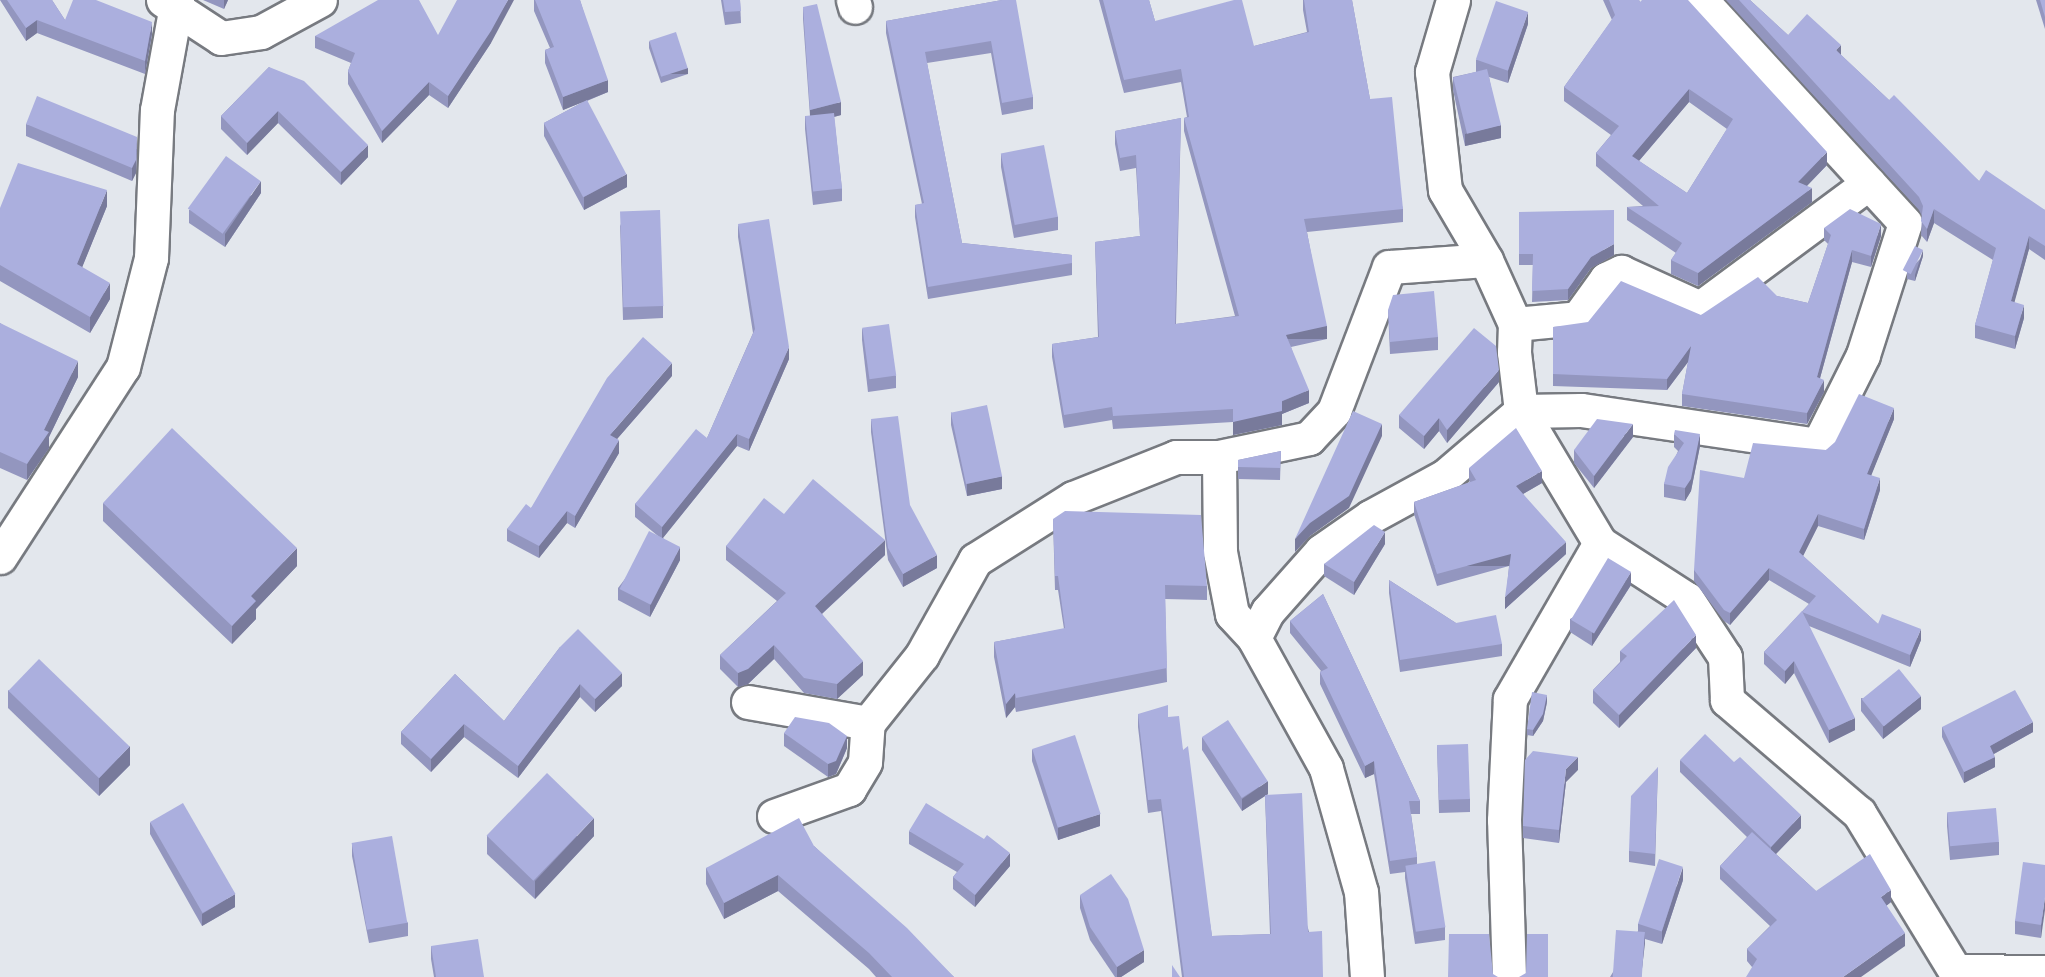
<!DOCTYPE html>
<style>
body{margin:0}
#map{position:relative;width:2045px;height:977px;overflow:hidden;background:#e3e7ed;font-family:Barlow,sans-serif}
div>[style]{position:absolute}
.roads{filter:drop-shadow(2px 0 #777a80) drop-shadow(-2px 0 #777a80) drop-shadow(0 2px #777a80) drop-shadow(0 -2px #777a80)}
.street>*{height:33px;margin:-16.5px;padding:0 16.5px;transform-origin:16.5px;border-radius:16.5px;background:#fff}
.wall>*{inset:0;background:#9396bf}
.shaded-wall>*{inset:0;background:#787a9b;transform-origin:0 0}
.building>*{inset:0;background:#abafde;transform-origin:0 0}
span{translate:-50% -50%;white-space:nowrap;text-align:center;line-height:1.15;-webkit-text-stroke:4.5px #e3e7ed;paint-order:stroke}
</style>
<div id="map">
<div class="roads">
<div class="street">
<div style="left:163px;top:0;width:69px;rotate:33.2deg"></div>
<div style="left:221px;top:38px;width:40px;rotate:-8.5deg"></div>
<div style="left:261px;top:32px;width:67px;rotate:-28.5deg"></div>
<div style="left:853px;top:0;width:7px;rotate:74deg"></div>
<div style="left:1701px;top:0;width:302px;rotate:47.5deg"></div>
<div style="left:1905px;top:223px;width:139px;rotate:107.7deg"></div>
<div style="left:1863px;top:355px;width:101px;rotate:116.6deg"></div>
<div style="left:1818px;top:445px;width:240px;rotate:-171.6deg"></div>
<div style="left:1581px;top:410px;width:60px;rotate:179deg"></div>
<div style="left:1521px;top:411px;width:154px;rotate:59.1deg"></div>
<div style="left:1600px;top:543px;width:103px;rotate:32.8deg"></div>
<div style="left:1687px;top:599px;width:69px;rotate:56.8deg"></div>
<div style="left:1725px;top:657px;width:43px;rotate:87.3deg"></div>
<div style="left:1727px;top:700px;width:174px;rotate:40.6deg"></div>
<div style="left:1859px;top:813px;width:185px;rotate:58.7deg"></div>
<div style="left:1955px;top:971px;width:90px;rotate:0.6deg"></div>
<div style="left:1515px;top:324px;width:63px;rotate:-5.4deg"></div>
<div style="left:1578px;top:318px;width:48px;rotate:-54.3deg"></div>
<div style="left:1606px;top:279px;width:17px;rotate:-25deg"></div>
<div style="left:1621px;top:272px;width:87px;rotate:24.5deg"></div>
<div style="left:1700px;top:308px;width:210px;rotate:-36.5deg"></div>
<div style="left:1219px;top:457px;width:95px;rotate:89.4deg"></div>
<div style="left:1220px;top:552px;width:63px;rotate:79deg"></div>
<div style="left:1232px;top:614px;width:33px;rotate:47deg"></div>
<div style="left:0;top:557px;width:226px;rotate:-57.1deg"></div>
<div style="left:123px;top:367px;width:113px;rotate:-75.6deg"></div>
<div style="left:151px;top:258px;width:148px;rotate:-87.7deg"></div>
<div style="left:157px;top:110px;width:112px;rotate:-79.7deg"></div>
<div style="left:748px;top:702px;width:122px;rotate:9.9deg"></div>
<div style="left:774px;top:816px;width:80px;rotate:-19.8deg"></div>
<div style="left:849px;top:789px;width:31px;rotate:-59deg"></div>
<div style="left:865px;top:762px;width:39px;rotate:-86deg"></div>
<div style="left:868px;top:723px;width:87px;rotate:-51.5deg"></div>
<div style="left:922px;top:655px;width:109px;rotate:-60.8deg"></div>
<div style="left:975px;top:560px;width:116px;rotate:-32.3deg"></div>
<div style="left:1073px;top:498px;width:111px;rotate:-21.7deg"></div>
<div style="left:1176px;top:457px;width:43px"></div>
<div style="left:1219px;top:457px;width:92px;rotate:-11.9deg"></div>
<div style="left:1309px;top:438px;width:37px;rotate:-47deg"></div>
<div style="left:1334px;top:411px;width:154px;rotate:-69.1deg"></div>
<div style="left:1389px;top:267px;width:97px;rotate:-4.1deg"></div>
<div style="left:1367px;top:977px;width:85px;rotate:-94deg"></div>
<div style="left:1361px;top:892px;width:129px;rotate:-105.8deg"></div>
<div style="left:1326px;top:768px;width:149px;rotate:-119deg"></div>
<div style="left:1254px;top:638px;width:30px;rotate:-63deg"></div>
<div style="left:1268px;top:611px;width:80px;rotate:-48.5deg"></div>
<div style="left:1321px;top:551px;width:60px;rotate:-34.8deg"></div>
<div style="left:1370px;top:517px;width:85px;rotate:-28.7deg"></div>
<div style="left:1445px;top:476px;width:100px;rotate:-40.5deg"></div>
<div style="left:1521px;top:411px;width:59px;rotate:-96.8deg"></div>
<div style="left:1514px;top:352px;width:28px;rotate:-88deg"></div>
<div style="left:1515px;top:324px;width:70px;rotate:-114.4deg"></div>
<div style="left:1486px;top:260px;width:81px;rotate:-120.4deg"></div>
<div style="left:1445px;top:190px;width:119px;rotate:-96.3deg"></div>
<div style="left:1432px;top:72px;width:75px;rotate:-73.7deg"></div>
<div style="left:1509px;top:977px;width:157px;rotate:-91.8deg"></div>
<div style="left:1504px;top:820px;width:121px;rotate:-87.2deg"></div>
<div style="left:1510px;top:699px;width:180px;rotate:-60deg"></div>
</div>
</div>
<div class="wall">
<div style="clip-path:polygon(0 0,52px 0,65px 20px,152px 34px,145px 74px,37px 33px,26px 41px)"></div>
<div style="clip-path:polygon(203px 0,228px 0,224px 9px)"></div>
<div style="clip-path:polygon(534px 0,580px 0,608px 92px,587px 101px,627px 187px,584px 210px,544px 136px,544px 123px,585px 101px,563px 110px,545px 63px,545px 50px,550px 48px,534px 11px)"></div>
<div style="clip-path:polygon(721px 0,740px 0,741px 23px,725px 25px)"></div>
<div style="clip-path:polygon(1002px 0,1033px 97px,1033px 109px,1002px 115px,991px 53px,927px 63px,962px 243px,1072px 255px,1072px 275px,928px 299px,915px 217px,915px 205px,922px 204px,886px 33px,886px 21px)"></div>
<div style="clip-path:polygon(1099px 0,1149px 0,1155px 21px,1254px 46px,1307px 32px,1303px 10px,1303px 0,1352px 0,1370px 99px,1403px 209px,1403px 222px,1307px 232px,1327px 339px,1291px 347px,1309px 403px,1282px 414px,1282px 425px,1233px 435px,1233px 422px,1113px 429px,1112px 420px,1064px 428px,1052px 357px,1052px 344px,1098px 337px,1095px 242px,1140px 236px,1136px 168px,1120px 171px,1115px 144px,1115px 131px,1181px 118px,1176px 324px,1235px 316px,1184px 131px,1184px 118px,1187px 117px,1181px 82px,1124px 93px)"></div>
<div style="clip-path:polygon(evenodd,1603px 0,1639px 0,1640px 2px,1827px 165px,1807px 186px,1812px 202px,1698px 286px,1671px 274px,1671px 260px,1676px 253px,1627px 220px,1627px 207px,1643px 206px,1596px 166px,1596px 153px,1611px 135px,1564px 101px,1564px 87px,1612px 20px,1603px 0,1689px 102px,1727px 129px,1687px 193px,1639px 161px,1689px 102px)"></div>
<div style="clip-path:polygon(1726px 0,1750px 0,1788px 35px,1841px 55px,1889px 100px,1979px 181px,2045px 210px,2045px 260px,2029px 249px,2014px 302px,2024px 318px,2015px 349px,1975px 338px,1975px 325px,1993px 260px,1934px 223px,1927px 242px,1921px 235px,1922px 216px,1919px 210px)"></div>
<div style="clip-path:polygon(2036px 0,2045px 0,2045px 29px)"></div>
<div style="clip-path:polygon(803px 7px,841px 115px,834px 117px,842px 189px,842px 201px,813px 205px,805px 129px,805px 116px,810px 116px,803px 19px)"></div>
<div style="clip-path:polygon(1528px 24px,1508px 83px,1489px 77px,1501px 138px,1465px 146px,1453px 90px,1453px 77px,1476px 72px,1476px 60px)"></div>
<div style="clip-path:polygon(438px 35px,491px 43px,448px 108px,429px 95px,382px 143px,348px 84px,348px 71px,351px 63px,315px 48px,315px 36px)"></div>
<div style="clip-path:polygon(649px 41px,688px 74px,661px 83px,649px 48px)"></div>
<div style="clip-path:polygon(269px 67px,368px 157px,341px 185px,278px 123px,247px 155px,221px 129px,221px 116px)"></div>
<div style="clip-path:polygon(26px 124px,137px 149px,136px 173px,132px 181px,26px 136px)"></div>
<div style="clip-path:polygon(1001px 154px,1058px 217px,1058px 230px,1014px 238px,1001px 167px)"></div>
<div style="clip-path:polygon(261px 193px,225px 247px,189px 223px,189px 210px)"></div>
<div style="clip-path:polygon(107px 206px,82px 267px,110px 299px,90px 333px,0 281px,0 208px)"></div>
<div style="clip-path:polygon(1519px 212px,1614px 255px,1591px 268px,1568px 300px,1532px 302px,1533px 265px,1519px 265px)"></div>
<div style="clip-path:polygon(620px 224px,663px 306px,663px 318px,623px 320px)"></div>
<div style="clip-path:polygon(738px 224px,789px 359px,749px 451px,737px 446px,663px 538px,680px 560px,650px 617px,618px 600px,618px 588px,658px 536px,635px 517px,635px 504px,707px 438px,753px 333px,738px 237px)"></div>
<div style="clip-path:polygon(1824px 228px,1881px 236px,1871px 267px,1852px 262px,1820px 378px,1824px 392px,1807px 424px,1682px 406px,1682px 394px,1688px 362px,1667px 390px,1553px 386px,1553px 327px,1701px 315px,1777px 296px,1808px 303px,1828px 244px,1824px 240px)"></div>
<div style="clip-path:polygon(1923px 256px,1915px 281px,1907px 279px,1907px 272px)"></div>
<div style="clip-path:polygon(1388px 310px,1438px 337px,1438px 350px,1390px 354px)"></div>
<div style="clip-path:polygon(0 323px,78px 377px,49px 437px,49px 448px,27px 480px,0 468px)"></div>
<div style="clip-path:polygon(862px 328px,896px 376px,896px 388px,868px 392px,862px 340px)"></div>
<div style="clip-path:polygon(672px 376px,617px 439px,619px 453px,575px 528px,567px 523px,539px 558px,507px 541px,507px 529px,531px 508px)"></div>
<div style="clip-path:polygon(1499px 382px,1447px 443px,1439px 431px,1424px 449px,1399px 428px,1399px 415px)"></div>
<div style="clip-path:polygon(951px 412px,1002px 489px,967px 496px,951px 425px)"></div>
<div style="clip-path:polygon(871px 419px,937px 568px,903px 587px,888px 560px,871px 432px)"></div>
<div style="clip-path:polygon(1894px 419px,1871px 475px,1880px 490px,1864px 540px,1818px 526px,1803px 556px,1878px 624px,1921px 640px,1910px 667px,1809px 626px,1855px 730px,1829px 743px,1794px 673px,1785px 684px,1764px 664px,1764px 652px,1809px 604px,1769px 580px,1730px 625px,1724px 621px,1694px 581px,1694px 570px,1744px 478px,1826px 450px)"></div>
<div style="clip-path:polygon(1674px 434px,1700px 446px,1691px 491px,1685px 501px,1664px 497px,1664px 484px,1678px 451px,1674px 447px)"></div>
<div style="clip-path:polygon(1633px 437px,1594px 488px,1574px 463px,1574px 450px)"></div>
<div style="clip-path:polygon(1281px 451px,1280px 480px,1238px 479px,1238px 460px)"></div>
<div style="clip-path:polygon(1469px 468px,1542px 483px,1523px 494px,1566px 554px,1505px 609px,1509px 566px,1437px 586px,1414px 514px,1414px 502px,1470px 482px,1469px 480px)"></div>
<div style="clip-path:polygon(103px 503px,297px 566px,256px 609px,256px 619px,232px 644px,103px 521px)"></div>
<div style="clip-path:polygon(784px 514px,885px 555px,822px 614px,863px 675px,837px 699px,804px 693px,774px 659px,748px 684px,738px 687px,720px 669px,720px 655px,777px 601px,726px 560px,726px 546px)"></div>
<div style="clip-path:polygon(1053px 519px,1207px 586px,1207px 600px,1165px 599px,1167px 682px,1016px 712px,1015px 707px,1006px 718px,994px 657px,994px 642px,1064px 629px,1058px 590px,1055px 590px)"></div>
<div style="clip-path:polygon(1385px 544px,1354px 595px,1324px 576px,1324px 564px)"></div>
<div style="clip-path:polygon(1389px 580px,1456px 623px,1502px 644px,1502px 656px,1400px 672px,1389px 593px)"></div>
<div style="clip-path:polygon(1631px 585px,1592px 646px,1570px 632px,1570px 619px)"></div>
<div style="clip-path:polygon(1323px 594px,1420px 801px,1420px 814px,1411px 814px,1417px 857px,1417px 864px,1445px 927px,1445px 940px,1415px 944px,1405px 878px,1405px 872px,1390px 874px,1374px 774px,1365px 778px,1320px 684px,1320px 672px,1321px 671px,1290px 633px,1290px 621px)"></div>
<div style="clip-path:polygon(560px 647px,622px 686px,595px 712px,580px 697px,518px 778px,464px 737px,431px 772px,401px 744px,401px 732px,455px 674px,504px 721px)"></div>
<div style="clip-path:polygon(1696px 648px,1619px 728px,1593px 703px,1593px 690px,1620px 662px,1620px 651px)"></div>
<div style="clip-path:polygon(8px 690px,130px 765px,99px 796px,8px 708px)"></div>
<div style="clip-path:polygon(1861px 698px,1921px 709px,1883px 739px,1861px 711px)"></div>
<div style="clip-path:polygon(1547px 702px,1543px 721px,1533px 736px,1527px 735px,1527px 729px)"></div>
<div style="clip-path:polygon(1138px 714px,1168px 717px,1183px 750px,1212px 936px,1270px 934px,1265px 796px,1242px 811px,1202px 750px,1202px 737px,1268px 794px,1267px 795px,1323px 977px,1182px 977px,1161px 811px,1148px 813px,1138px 727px)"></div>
<div style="clip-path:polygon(1942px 727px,2033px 732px,1994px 754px,1995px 767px,1964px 783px,1942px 737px)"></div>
<div style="clip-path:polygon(784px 733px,847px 748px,836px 774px,828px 777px,784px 746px)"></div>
<div style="clip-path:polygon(1437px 745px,1470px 799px,1470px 812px,1439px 813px)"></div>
<div style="clip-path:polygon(1032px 749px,1100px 826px,1058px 840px,1032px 761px)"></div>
<div style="clip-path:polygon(1680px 760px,1801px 828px,1776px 854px,1816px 891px,1891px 902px,1886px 906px,1905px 946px,1752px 967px,1747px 961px,1747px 949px,1770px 926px,1720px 879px,1720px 866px,1747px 837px,1680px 772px)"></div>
<div style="clip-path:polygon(1658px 767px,1655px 866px,1629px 862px,1629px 851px)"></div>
<div style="clip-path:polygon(1578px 770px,1566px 782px,1559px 843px,1523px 838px,1523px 826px)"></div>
<div style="clip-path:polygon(1947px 813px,1999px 842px,1999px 855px,1950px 860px,1947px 826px)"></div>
<div style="clip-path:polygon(150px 822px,235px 907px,202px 926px,150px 834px)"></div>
<div style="clip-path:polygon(909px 831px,1010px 866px,975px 907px,953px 889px,953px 877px,957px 872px,909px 844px)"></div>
<div style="clip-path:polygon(487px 836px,594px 836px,535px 899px,487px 854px)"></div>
<div style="clip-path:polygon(352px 844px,408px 923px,408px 936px,369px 943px,352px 856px)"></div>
<div style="clip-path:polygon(814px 846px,954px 977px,876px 977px,869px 969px,778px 891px,724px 919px,706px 884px,706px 868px)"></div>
<div style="clip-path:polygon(2045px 865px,2041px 938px,2015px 934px,2015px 921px)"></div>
<div style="clip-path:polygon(1683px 880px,1662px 944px,1645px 939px,1641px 977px,1610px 977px,1638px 931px,1638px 924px)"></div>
<div style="clip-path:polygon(1080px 895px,1144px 962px,1121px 977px,1115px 977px,1090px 940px,1080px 908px)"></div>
<div style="clip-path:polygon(431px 946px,484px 977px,434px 977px,431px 959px)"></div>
</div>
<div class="shaded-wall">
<div style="clip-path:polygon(224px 0,228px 0,224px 9px)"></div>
<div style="clip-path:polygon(508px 0,514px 0,491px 43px,448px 108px,448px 96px)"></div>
<div style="clip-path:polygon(1528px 12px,1528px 24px,1508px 83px,1508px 70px)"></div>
<div style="clip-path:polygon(37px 20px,37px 33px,26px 41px,26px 28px)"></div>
<div style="clip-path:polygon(152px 22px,152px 34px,145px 74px,145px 61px)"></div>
<div style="clip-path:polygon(1841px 45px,1841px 58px,1836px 50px)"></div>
<div style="left:688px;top:68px;width:6px;height:28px;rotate:90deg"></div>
<div style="clip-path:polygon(608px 80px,608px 92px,563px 110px,563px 97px)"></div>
<div style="clip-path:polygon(429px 82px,429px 95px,382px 143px,382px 131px)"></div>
<div style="clip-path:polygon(1689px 89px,1689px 102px,1632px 169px,1632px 156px)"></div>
<div style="clip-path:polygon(841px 102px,841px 115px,810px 123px,810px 110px)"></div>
<div style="clip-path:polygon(278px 111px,278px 123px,247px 155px,247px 143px)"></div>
<div style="clip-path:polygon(1501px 125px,1501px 138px,1465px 146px,1465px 134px)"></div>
<div style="clip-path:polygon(137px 137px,136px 173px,132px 181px,132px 168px)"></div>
<div style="clip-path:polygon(368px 145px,368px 157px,341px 185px,341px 172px)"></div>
<div style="clip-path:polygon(1827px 152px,1827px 165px,1798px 195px,1798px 182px)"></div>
<div style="clip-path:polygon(627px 174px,627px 187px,584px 210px,584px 197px)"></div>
<div style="clip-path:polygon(261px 181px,261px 193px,225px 247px,225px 234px)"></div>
<div style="clip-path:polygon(1812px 188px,1812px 202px,1698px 286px,1698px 273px)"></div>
<div style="clip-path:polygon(107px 190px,107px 206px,77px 280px,77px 264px)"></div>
<div style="clip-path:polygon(1934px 209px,1934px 223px,1927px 242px,1927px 229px)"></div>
<div style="clip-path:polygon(1881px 224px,1881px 236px,1871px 267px,1871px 256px)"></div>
<div style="clip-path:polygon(2029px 236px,2029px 249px,2011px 315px,2011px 301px)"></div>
<div style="clip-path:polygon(1614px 244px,1614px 255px,1591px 268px,1568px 300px,1568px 289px,1591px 257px)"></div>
<div style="clip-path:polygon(1852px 250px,1852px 262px,1817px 389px,1817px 377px)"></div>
<div style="clip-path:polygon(1923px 250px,1923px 256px,1915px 281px,1915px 275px)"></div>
<div style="clip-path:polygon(110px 283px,110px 299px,90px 333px,90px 317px)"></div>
<div style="clip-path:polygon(2024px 305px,2024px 318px,2015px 349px,2015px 336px)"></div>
<div style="left:1327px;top:326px;width:13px;height:42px;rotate:90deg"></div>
<div style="clip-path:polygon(1691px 346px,1691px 358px,1667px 390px,1667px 379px)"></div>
<div style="clip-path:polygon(789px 347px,789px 359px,749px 451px,749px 439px)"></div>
<div style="clip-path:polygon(78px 361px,78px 377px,49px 437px,49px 448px,27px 480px,27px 464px)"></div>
<div style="clip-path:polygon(672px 363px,672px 376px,610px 447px,610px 435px)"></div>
<div style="clip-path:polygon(1499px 370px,1499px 382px,1447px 443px,1447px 430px)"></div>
<div style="clip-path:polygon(1824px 380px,1824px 392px,1807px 424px,1807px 413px)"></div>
<div style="clip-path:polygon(1309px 390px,1309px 403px,1282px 414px,1282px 425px,1233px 435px,1233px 422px)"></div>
<div style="clip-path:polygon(1894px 408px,1894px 419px,1867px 486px,1867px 474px)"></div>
<div style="clip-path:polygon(1439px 418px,1439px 431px,1424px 449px,1424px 436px)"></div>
<div style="clip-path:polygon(1382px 424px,1382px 436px,1349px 508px,1310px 536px,1295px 552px,1295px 539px)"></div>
<div style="clip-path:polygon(1633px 424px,1633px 437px,1594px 488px,1594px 476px)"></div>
<div style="clip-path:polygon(737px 434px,737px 446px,662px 539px,662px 527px)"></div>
<div style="clip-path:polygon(1700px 434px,1700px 446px,1691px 491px,1685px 501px,1685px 488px)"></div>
<div style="clip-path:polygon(619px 440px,619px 453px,575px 528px,575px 516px)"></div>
<div style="clip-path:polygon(1542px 471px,1542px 483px,1516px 498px,1516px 486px)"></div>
<div style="clip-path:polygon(1002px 476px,1002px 489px,967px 496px,967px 484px)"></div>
<div style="clip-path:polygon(1880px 478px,1880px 490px,1864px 540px,1864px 529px)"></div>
<div style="clip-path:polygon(567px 511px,567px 523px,539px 558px,539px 546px)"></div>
<div style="clip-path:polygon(1818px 514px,1818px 526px,1799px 564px,1799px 552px)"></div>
<div style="clip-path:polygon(1385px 532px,1385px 544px,1354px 595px,1354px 582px)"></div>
<div style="clip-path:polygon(885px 540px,885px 555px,815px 620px,815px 606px)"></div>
<div style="clip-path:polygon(1566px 542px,1566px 554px,1505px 609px,1505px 597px)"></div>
<div style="clip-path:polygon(680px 547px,680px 560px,650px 617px,650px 604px)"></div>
<div style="clip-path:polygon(297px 548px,297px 566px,256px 609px,256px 619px,232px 644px,232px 626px,251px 596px)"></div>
<div style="left:1511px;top:554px;width:12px;height:77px;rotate:90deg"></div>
<div style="clip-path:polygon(937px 555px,937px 568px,903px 587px,903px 574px)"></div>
<div style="clip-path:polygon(1769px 568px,1769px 580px,1730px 625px,1730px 613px)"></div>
<div style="clip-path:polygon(1631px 572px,1631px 585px,1592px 646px,1592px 633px)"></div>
<div style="clip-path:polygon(1921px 629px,1921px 640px,1910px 667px,1910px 655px)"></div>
<div style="clip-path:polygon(1696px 635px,1696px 648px,1619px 728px,1619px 715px)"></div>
<div style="clip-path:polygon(774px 645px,774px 659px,748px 684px,738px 687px,738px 673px)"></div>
<div style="clip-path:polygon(863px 661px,863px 675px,837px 699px,837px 684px)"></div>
<div style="clip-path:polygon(1794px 661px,1794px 673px,1785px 684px,1785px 671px)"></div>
<div style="clip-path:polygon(622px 673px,622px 686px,595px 712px,595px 699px)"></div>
<div style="clip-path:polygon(580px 684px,580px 697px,518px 778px,518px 766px)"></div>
<div style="clip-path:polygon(1015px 693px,1015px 707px,1006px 718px,1006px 704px)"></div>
<div style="clip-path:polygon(1547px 695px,1547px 702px,1543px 721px,1533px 736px,1533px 730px)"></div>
<div style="clip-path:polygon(1921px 696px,1921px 709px,1883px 739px,1883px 726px)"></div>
<div style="clip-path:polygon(1855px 718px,1855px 730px,1829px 743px,1829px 730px)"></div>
<div style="clip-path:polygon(2033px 722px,2033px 732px,1990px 756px,1990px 746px)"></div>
<div style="clip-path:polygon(464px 724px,464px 737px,431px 772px,431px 759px)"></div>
<div style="clip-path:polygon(847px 736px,847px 748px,836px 774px,828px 777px,828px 764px)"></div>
<div style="clip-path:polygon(130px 746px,130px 765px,99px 796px,99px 778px)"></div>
<div style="clip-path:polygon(1578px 757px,1578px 770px,1566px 782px,1559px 843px,1559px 830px,1566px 769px)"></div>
<div style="clip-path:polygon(1995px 757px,1995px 767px,1964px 783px,1964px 772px)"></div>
<div style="clip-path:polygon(1374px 761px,1374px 774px,1365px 778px,1365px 766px)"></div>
<div style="clip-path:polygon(1268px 781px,1268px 794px,1242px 811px,1242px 799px)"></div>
<div style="clip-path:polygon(1100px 814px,1100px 826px,1058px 840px,1058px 827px)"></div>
<div style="clip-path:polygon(1801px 815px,1801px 828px,1771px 859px,1771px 847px)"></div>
<div style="clip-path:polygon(594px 818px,594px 836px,535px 899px,535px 881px)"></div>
<div style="clip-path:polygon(1010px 853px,1010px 866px,975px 907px,975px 895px)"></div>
<div style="clip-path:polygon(1683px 867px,1683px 880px,1662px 944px,1662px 931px)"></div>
<div style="clip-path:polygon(778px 875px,778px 891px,724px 919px,724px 903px)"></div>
<div style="clip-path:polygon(1891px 890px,1891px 902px,1881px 910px,1881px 897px)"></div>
<div style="clip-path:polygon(235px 894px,235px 907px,202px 926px,202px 914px)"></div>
<div style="clip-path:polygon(2045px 897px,2045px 910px,2041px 938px,2041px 925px)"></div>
<div style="clip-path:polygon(1645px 932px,1645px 943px,1641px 977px,1639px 977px)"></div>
<div style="clip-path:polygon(1905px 933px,1905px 946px,1861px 977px,1843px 977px)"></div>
<div style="clip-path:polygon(1144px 950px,1144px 962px,1121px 977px,1117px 977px,1117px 967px)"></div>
</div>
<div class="building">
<div style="clip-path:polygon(7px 0,52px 0,65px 20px,73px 0,96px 0,152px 22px,145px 61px,37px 20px,26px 28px)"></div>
<div style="clip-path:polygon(378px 0,419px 0,438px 35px,457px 0,508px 0,491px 31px,448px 96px,429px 82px,382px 131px,348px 71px,355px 53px,315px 36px)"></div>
<div style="clip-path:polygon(535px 0,580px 0,608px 80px,563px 97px,545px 50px,554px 47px)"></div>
<div style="clip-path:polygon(723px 0,740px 0,741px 11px,725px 12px)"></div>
<div style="clip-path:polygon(1002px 0,1016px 0,1033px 97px,1002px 103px,991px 41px,925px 52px,962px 243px,1072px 255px,1072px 263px,928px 287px,915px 205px,924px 203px,886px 21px)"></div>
<div style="clip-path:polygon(1103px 0,1149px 0,1155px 21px,1234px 0,1242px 0,1254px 46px,1309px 32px,1304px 0,1352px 0,1370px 99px,1392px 97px,1403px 209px,1304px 219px,1327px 326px,1286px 335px,1309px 390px,1282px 401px,1282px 411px,1233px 422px,1233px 409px,1113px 416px,1112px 407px,1064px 415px,1052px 344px,1099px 337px,1095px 242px,1140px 236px,1136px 155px,1120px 158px,1115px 131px,1181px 118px,1175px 324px,1239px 316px,1184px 118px,1189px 117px,1181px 69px,1124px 80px)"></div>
<div style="clip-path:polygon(evenodd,1609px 0,1639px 0,1640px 2px,1642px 0,1688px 0,1827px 152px,1798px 182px,1812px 188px,1698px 273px,1671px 260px,1682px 243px,1627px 207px,1659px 206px,1596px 153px,1619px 126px,1564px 87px,1615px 15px,1609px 0,1689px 89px,1733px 119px,1687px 193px,1632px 156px,1689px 89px)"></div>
<div style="clip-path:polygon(1739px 0,1750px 0,1788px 35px,1807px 14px,1841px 45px,1836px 50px,1889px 100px,1894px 95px,1979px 181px,1986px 170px,2045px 210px,2045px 246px,2029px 236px,2011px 301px,2024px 305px,2015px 336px,1975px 325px,1996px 248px,1934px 209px,1927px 229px,1921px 221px,1923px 206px,1919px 197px)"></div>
<div style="clip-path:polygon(2040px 0,2045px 0,2045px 17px)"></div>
<div style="left:1496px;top:1px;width:34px;height:62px;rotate:19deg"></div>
<div style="clip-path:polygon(817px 4px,841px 102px,810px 110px,803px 7px)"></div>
<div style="left:676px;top:32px;width:38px;height:28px;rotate:72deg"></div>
<div style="clip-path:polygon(269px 67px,304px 81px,368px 145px,341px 172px,278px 111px,247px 143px,221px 116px)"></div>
<div style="left:1487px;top:69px;width:58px;height:35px;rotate:76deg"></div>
<div style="clip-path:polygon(37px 96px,137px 137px,136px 160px,132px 168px,26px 124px)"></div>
<div style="left:587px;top:100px;width:84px;height:49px;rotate:62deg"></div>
<div style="left:834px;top:113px;width:76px;height:29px;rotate:84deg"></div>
<div style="left:1044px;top:145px;width:73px;height:44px;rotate:79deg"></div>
<div style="left:226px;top:156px;width:43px;height:65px;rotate:36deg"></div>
<div style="clip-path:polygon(18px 163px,107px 190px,77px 264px,110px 283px,90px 317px,0 265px,0 208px)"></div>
<div style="clip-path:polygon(1850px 209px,1881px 224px,1871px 256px,1852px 250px,1817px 377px,1824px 380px,1807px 413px,1682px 394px,1691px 346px,1667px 379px,1553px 374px,1553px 327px,1588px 322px,1621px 281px,1701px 315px,1758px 277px,1777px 296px,1808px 303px,1831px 235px,1824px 228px)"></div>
<div style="left:660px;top:210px;width:96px;height:40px;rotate:88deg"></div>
<div style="clip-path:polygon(1614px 210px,1614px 244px,1591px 257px,1568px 289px,1532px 291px,1533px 254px,1519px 254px,1519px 212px)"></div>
<div style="clip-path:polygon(769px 219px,789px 347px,749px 439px,737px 434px,662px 527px,635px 504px,696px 429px,707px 438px,755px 329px,738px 224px)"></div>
<div style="left:1915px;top:246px;width:9px;height:27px;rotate:27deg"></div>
<div style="clip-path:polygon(1434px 291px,1438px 337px,1390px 342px,1388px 310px,1393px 295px)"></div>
<div style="clip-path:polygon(0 323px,78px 361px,44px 430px,49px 432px,27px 464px,0 452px)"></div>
<div style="left:889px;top:324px;width:52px;height:27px;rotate:82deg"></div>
<div style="clip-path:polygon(1474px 328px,1496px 346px,1499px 370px,1447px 430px,1439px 418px,1424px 436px,1399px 415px)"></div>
<div style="clip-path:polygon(643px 337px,672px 363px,610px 435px,619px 440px,575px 516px,567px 511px,539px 546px,507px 529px,526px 504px,531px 508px,607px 378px)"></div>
<div style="clip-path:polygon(1859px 394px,1894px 408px,1867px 474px,1880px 478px,1864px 529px,1818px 514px,1799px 552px,1878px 624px,1882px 614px,1921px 629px,1910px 655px,1802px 612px,1816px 596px,1769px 568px,1730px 613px,1724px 610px,1694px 570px,1700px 470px,1744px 478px,1753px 443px,1826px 450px,1835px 442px)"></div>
<div style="left:987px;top:405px;width:73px;height:37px;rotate:78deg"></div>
<div style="clip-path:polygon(1353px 411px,1382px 424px,1349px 496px,1310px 523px,1295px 539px)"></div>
<div style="clip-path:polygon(898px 416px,910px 505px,937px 555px,903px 574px,888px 548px,871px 419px)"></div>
<div style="clip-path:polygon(1597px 419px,1633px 424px,1594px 476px,1574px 450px)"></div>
<div style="clip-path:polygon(172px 428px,297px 548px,251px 596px,256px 601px,232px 626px,103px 503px)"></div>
<div style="clip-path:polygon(1516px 428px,1542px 471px,1516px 486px,1566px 542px,1505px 597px,1511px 554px,1437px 574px,1414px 502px,1476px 480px,1469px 468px)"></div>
<div style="clip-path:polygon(1675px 430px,1700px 434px,1691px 479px,1685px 488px,1664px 484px,1668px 467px,1684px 443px,1674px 434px)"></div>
<div style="clip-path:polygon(1281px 451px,1280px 468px,1238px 467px,1238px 460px)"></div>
<div style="clip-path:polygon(813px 479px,885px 540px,815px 606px,863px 661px,837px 684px,804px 678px,774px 645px,748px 669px,738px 673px,720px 655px,786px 593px,726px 546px,764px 498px,784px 514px)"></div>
<div style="clip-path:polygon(1065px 511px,1201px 515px,1207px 586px,1165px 585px,1167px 668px,1016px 698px,1015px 693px,1006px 704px,994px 642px,1065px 628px,1058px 576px,1055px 576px,1053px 519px)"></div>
<div style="clip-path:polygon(1374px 525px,1385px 532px,1354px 582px,1324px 564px)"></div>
<div style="left:649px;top:531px;width:35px;height:65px;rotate:27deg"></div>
<div style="left:1608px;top:558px;width:27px;height:72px;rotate:31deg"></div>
<div style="clip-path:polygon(1389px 580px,1456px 623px,1496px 615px,1502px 644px,1400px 660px)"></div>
<div style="clip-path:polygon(1323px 594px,1420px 801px,1409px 801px,1417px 857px,1390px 861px,1374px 761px,1365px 766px,1320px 672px,1328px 668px,1290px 621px)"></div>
<div style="clip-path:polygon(1674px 600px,1696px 635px,1619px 715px,1593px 690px,1627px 656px,1620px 651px)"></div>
<div style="clip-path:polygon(1802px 611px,1855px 718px,1829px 730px,1794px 661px,1785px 671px,1764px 652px)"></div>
<div style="clip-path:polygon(578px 629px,622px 673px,595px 699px,580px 684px,518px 766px,464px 724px,431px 759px,401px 732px,455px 674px,504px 721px,560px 647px)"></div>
<div style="left:39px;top:659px;width:126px;height:44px;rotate:44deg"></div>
<div style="left:1899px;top:669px;width:35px;height:48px;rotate:51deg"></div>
<div style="clip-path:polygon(2015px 690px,2033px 722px,1990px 746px,1995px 757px,1964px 772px,1942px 727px)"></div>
<div style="clip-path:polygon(1532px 692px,1547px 695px,1543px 714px,1533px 730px,1527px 729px)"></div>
<div style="clip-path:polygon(1168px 705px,1168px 717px,1179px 716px,1183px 750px,1188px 746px,1212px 936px,1271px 934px,1265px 795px,1302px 793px,1308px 932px,1322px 931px,1323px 977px,1184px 977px,1161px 799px,1148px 800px,1138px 714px)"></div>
<div style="clip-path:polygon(795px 717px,829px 723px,847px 736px,836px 761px,828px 764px,784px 733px)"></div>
<div style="left:1228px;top:720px;width:73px;height:31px;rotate:57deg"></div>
<div style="clip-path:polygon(1705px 734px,1734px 762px,1740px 757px,1801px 815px,1771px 847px,1680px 760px)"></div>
<div style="left:1075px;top:735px;width:83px;height:45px;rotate:72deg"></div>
<div style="left:1468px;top:744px;width:55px;height:31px;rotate:88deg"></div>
<div style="clip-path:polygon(1533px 751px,1578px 757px,1566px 769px,1559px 830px,1523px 826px,1525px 760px)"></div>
<div style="clip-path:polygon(1658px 767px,1655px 854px,1629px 851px,1631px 796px)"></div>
<div style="left:547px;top:773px;width:65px;height:87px;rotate:44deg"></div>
<div style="left:183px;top:803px;width:105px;height:38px;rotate:60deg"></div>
<div style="clip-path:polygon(926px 803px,984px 839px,987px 835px,1010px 853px,975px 895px,953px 877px,964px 864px,909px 831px)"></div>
<div style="left:1996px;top:808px;width:34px;height:49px;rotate:85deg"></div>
<div style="clip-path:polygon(799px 818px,814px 846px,907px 928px,954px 977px,892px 977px,869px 953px,778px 875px,724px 903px,706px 868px)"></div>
<div style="clip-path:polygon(1752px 832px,1816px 891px,1870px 854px,1891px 890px,1881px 897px,1905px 933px,1843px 977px,1746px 977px,1757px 959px,1747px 949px,1777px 920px,1720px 866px)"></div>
<div style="left:392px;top:836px;width:88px;height:41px;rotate:80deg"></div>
<div style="left:1659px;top:859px;width:25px;height:68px;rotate:18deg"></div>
<div style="left:1435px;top:861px;width:67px;height:30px;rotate:81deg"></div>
<div style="clip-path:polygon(2023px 862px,2045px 865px,2045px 897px,2041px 925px,2015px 921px)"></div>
<div style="clip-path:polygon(1111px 874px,1128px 899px,1144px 950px,1117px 967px,1090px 927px,1080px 895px)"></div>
<div style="left:1616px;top:930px;width:29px;height:47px;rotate:4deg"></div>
<div style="clip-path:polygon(1449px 934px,1489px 934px,1493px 974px,1498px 977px,1448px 977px)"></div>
<div style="clip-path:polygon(1527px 934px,1548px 934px,1548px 977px,1519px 977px,1526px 973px)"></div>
<div style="clip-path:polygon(478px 939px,484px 977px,436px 977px,431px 946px)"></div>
<div style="clip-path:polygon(1172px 965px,1180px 977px,1172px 977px)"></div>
</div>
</div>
